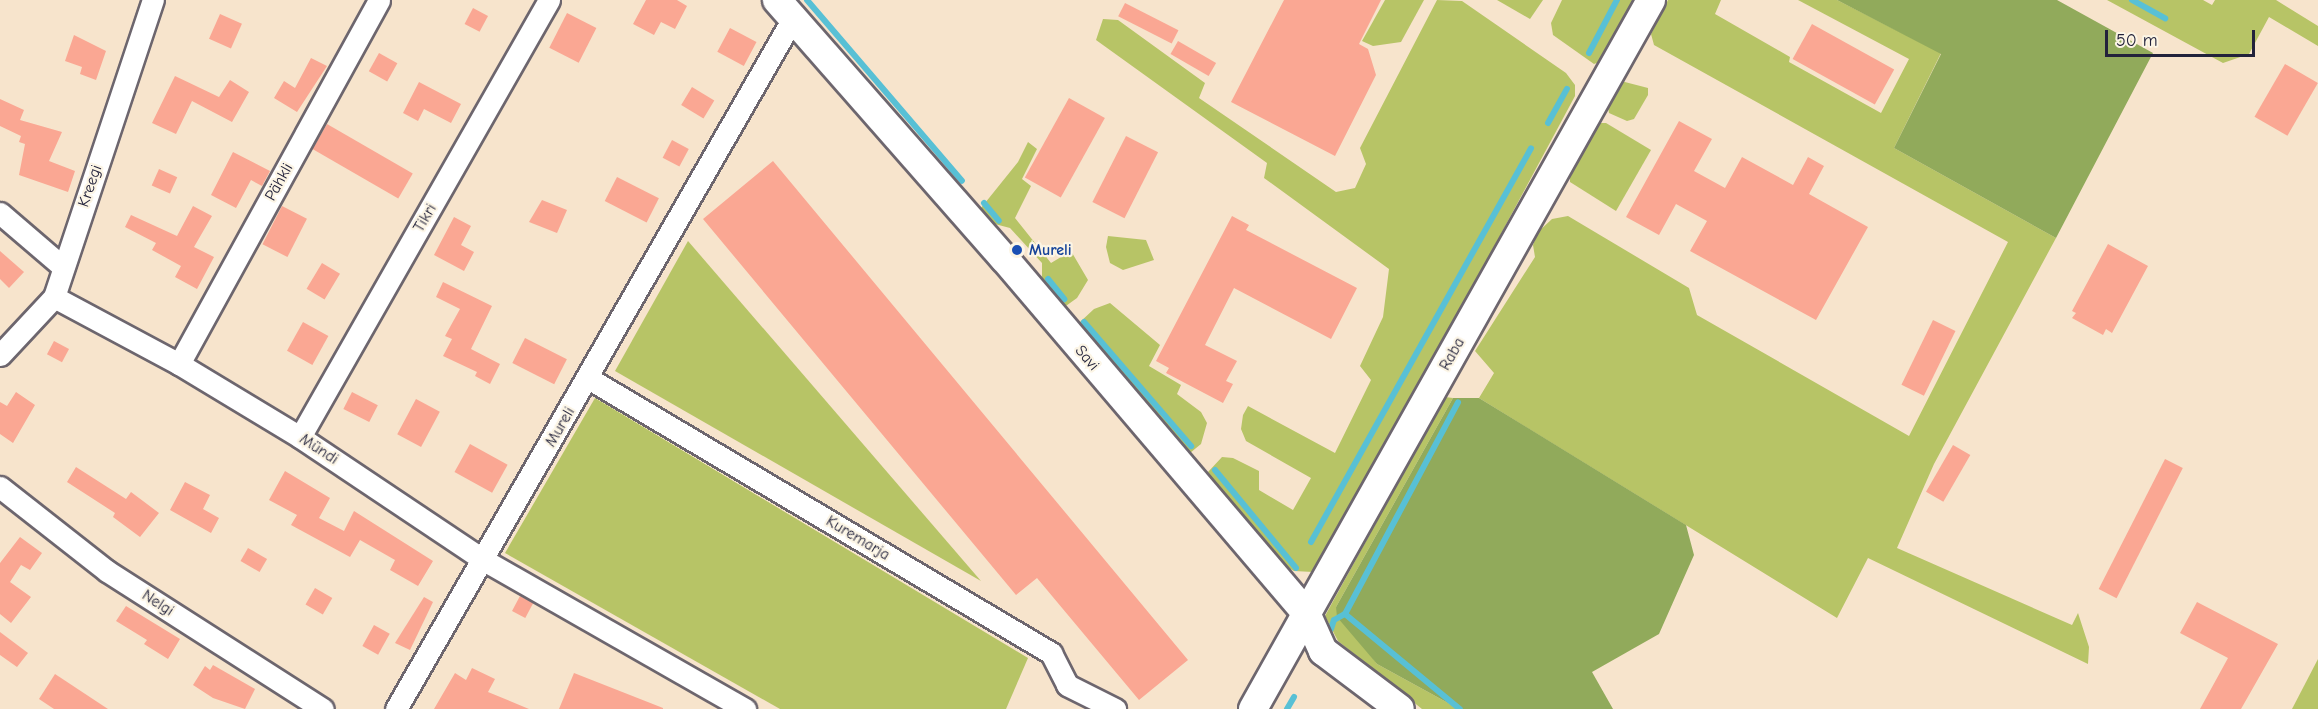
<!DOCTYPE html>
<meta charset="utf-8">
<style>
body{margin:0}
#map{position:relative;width:2318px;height:709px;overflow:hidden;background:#f7e4cc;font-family:"Comic Neue",sans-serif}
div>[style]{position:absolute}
.green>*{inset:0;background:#b7c466}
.forest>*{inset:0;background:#91aa5b}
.stream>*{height:6px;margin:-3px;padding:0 3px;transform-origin:3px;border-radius:3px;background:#58c0d5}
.building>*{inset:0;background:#faa793;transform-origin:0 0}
.roads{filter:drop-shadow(2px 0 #6d666e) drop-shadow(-2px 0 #6d666e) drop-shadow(0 2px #6d666e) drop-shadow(0 -2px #6d666e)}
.street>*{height:21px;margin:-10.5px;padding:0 10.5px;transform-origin:10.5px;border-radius:10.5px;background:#fff}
.secondary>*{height:28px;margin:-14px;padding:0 14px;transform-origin:14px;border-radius:14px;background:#fff}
.dots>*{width:16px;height:16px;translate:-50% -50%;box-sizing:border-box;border:3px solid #fcf5e5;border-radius:50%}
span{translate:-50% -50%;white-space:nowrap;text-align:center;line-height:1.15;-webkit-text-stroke:4.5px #fcf5e5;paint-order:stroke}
.street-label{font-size:16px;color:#22223b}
.transit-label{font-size:16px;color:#164399;font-weight:700}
.left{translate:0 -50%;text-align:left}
.scale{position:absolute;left:2105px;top:30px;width:150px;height:27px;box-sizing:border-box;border:3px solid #22223b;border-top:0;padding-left:8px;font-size:18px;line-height:21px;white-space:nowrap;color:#22223b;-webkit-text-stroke:4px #fcf5e5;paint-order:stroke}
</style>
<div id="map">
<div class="green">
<div style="clip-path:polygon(1385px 0,1424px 0,1401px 42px,1373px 46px,1362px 41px)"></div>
<div style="clip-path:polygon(1437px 0,1462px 1px,1566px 73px,1575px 85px,1575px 96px,1329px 554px,1313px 572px,1294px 571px,1283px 565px,1210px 483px,1208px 472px,1222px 457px,1233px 458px,1259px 471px,1259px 490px,1293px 510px,1311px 478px,1246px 441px,1241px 429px,1243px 415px,1248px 406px,1335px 453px,1371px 380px,1360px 366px,1383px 317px,1389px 269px,1264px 178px,1267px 163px,1096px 40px,1103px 19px,1118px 20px,1205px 83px,1199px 98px,1336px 192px,1355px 188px,1366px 164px,1360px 148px)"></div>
<div style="clip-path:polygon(1497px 0,1543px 0,1530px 19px)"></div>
<div style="clip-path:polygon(1562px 0,1633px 0,1602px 61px,1594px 64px,1553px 35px,1551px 23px)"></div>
<div style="clip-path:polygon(1668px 0,1721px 0,1715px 14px,1790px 57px,1789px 62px,1881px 113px,1909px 59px,1798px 0,1837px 0,1941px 53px,1894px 148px,2056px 238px,1934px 464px,1897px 548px,2072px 625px,2078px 613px,2089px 647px,2088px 664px,1868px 558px,1837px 618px,1479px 398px,1494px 373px,1475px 351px,1535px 257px,1533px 245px,1538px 232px,1552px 219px,1568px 216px,1689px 288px,1697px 315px,1909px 436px,2008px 242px,1654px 45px,1651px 34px)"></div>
<div style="clip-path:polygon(2107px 0,2203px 0,2212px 5px,2215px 0,2276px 0,2318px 26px,2318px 46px,2269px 17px,2249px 54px,2223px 63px)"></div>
<div style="clip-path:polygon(1621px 81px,1648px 88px,1648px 95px,1634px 119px,1627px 121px,1609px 113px,1608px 107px)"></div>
<div style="clip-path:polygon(1598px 123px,1606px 123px,1651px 150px,1616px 211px,1570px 182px,1570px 174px)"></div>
<div style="clip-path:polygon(1028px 142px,1037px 149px,1022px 179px,1031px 186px,1015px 218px,1051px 263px,1071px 251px,1088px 280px,1077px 298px,1063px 308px,1042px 282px,1042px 263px,1010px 228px,991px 223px,981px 208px,1018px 162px)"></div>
<div style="clip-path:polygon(1108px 236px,1146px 240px,1154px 260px,1123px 270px,1110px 263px,1106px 247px)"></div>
<div style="clip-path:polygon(688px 241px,981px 581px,615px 371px)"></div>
<div style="clip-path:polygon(1110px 303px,1160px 345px,1149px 366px,1181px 385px,1177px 394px,1201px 412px,1207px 423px,1201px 444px,1190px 453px,1182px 449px,1079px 332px,1079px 323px,1094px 309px)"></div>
<div style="clip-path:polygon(1445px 397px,1453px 398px,1336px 607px,1377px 664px,1459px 709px,1422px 709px,1338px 641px,1325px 616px)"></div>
<div style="clip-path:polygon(595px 398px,1028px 658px,1006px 709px,780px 709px,505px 553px)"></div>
<div style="clip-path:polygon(2318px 659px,2318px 709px,2292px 709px)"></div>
</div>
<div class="forest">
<div style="clip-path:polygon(1837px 0,2057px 0,2153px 53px,2056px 238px,1894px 148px,1941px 54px)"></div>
<div style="clip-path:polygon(1453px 398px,1479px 398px,1686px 525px,1694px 555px,1659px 634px,1592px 672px,1613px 709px,1459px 709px,1377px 664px,1337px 617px,1336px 607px)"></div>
</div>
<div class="stream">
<div style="left:807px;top:0;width:238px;rotate:49.4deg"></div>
<div style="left:2132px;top:0;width:38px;rotate:29deg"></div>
<div style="left:1589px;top:53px;width:60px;rotate:-62.2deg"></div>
<div style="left:1548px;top:123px;width:39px;rotate:-61deg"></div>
<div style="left:984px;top:203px;width:23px;rotate:50deg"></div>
<div style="left:1048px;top:279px;width:26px;rotate:51deg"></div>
<div style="left:1084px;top:322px;width:164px;rotate:49.2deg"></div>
<div style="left:1215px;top:470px;width:127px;rotate:50.4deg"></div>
<div style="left:1311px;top:542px;width:451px;rotate:-60.8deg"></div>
<div style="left:1345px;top:614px;width:149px;rotate:39.6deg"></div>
<div style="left:1331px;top:629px;width:9px;rotate:-72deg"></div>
<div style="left:1334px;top:620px;width:13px;rotate:-29deg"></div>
<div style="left:1345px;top:614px;width:240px;rotate:-61.9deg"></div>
<div style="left:1287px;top:709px;width:14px;rotate:-60deg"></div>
</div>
<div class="building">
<div style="clip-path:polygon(646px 0,677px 0,687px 6px,675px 29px,661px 22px,654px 35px,633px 24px)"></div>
<div style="clip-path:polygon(1284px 0,1381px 0,1359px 44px,1368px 49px,1376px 75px,1335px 156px,1231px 102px)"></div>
<div style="left:1125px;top:3px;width:60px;height:15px;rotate:27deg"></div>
<div style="left:473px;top:8px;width:17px;height:18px;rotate:28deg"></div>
<div style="left:567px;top:13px;width:33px;height:39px;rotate:27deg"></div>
<div style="left:220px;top:14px;width:24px;height:27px;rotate:24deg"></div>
<div style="left:1812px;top:24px;width:94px;height:40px;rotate:29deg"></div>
<div style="left:730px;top:28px;width:30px;height:27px;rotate:28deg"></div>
<div style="clip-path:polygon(74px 35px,106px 51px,96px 80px,80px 74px,82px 67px,65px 61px)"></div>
<div style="left:1178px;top:41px;width:44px;height:15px;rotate:30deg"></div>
<div style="left:379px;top:53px;width:21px;height:21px;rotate:29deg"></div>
<div style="clip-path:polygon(311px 58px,327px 66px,297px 112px,274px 98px,284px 81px,295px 88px)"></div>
<div style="left:2285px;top:64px;width:38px;height:61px;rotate:30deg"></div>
<div style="clip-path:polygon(175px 76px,219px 97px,230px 80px,249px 92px,232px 122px,192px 101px,176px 134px,152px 123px)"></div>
<div style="clip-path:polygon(419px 82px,461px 104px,451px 123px,424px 109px,418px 121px,403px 113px)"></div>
<div style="left:692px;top:87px;width:26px;height:21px;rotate:31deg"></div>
<div style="left:1069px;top:98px;width:41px;height:91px;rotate:29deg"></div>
<div style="clip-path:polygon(0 99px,24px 110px,20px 120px,62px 132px,49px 161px,75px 171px,68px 192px,19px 175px,25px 144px,19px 142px,21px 136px,0 126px)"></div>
<div style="clip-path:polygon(1679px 121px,1712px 139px,1694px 171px,1725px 188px,1742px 157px,1793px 185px,1808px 157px,1824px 166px,1809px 194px,1868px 227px,1816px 320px,1690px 251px,1707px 221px,1676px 204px,1659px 235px,1626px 217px)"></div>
<div style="left:327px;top:124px;width:99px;height:29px;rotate:30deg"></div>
<div style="left:1126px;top:136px;width:36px;height:74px;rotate:27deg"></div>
<div style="left:672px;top:140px;width:19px;height:20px;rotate:28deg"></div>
<div style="clip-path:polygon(233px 152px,270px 171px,262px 186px,251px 180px,236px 208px,211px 195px)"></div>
<div style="clip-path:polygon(773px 161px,1188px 660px,1139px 700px,1037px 578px,1016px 595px,703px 219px)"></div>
<div style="left:159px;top:169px;width:20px;height:18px;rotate:24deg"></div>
<div style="left:617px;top:177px;width:47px;height:27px;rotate:27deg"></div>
<div style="clip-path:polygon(542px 200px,567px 210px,557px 233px,529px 222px)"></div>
<div style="clip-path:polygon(193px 206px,212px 216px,194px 247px,214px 257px,197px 289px,175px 277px,181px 266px,152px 250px,156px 243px,125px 227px,131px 215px,177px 236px)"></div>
<div style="left:282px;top:206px;width:28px;height:43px;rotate:27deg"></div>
<div style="clip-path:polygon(1232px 216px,1249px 225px,1246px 230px,1357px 288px,1331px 339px,1234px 288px,1205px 345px,1237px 361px,1226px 381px,1233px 384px,1223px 403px,1166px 373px,1169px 368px,1156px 361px)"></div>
<div style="clip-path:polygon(454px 217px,471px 226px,461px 245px,474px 252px,464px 271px,434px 255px)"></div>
<div style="clip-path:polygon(2108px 244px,2148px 266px,2112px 333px,2106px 329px,2103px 335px,2072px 318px,2076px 313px,2072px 311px)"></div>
<div style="clip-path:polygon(0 251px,24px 272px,9px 288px,0 279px)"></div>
<div style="left:322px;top:263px;width:21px;height:30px;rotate:31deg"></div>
<div style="clip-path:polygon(443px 282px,492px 306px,471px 349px,500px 364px,490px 384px,475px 376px,477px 372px,443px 356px,452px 339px,445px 336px,460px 309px,436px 297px)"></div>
<div style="left:1933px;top:320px;width:25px;height:72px;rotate:26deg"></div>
<div style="left:303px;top:322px;width:29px;height:33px;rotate:29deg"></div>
<div style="left:525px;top:338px;width:47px;height:28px;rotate:27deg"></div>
<div style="left:54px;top:341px;width:17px;height:15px;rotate:28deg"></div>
<div style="clip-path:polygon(16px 392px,35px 405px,13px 443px,0 434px,0 402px,7px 406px)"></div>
<div style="left:352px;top:392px;width:29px;height:19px;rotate:27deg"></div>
<div style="left:416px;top:399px;width:27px;height:40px;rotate:28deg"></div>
<div style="left:470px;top:444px;width:43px;height:32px;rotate:29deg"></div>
<div style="left:1953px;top:445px;width:20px;height:54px;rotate:30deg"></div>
<div style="left:2165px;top:459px;width:20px;height:146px;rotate:27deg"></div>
<div style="clip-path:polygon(76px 467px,126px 499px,131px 492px,159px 513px,140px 537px,113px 517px,115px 513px,67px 482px)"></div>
<div style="clip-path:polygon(285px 471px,330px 498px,319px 518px,344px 531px,354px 511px,433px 561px,418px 586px,390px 570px,395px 560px,360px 540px,350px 557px,291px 525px,297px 515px,269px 500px)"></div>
<div style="clip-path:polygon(185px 482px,210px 495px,203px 509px,219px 518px,211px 533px,170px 510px)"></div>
<div style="clip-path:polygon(20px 537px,42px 553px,30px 570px,21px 565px,10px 582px,31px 597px,11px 623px,0 614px,0 563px)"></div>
<div style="left:248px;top:548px;width:22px;height:15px;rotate:30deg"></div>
<div style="left:315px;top:588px;width:20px;height:19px;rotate:30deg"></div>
<div style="left:520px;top:596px;width:15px;height:17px;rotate:28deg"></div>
<div style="clip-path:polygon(424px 597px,433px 602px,410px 650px,395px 643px)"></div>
<div style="clip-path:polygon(2197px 602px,2278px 644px,2241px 709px,2200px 709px,2228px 658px,2180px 633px)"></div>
<div style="clip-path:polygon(126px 606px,180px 639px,168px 659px,144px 644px,147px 640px,116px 621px)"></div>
<div style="left:374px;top:625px;width:18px;height:24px;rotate:29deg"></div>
<div style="clip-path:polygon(0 632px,28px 653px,17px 667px,0 655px)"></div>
<div style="clip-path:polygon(213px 665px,255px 689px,245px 709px,213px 698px,193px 685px,205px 666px,210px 670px)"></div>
<div style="clip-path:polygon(472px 668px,495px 679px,488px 692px,529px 709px,434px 709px,455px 673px,466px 680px)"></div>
<div style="clip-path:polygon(574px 673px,663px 708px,663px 709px,559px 709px)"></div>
<div style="clip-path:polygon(55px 674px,108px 709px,54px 709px,39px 699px)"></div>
</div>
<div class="roads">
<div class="street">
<div style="left:0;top:213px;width:83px;rotate:40.6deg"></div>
<div style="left:54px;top:297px;width:142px;rotate:28.2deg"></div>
<div style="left:179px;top:364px;width:141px;rotate:31.1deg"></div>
<div style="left:300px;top:437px;width:219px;rotate:33.8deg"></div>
<div style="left:482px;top:559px;width:303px;rotate:29.7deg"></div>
<div style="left:0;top:355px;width:79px;rotate:-47deg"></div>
<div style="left:54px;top:297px;width:313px;rotate:-71.6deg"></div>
<div style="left:179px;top:364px;width:415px;rotate:-61.2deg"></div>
<div style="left:588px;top:378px;width:539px;rotate:30.71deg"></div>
<div style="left:1051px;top:653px;width:36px;rotate:63deg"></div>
<div style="left:1067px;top:685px;width:54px;rotate:26.6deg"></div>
<div style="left:300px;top:437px;width:503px;rotate:-60.33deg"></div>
<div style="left:0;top:487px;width:136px;rotate:38.1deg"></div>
<div style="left:107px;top:571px;width:256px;rotate:32.6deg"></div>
<div style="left:396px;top:709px;width:797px;rotate:-60.12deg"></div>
</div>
<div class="secondary">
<div style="left:777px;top:0;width:344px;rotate:48.7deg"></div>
<div style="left:1004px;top:258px;width:466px;rotate:49.6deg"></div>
<div style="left:1306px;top:613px;width:42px;rotate:65.9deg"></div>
<div style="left:1323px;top:651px;width:96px;rotate:37deg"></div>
<div style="left:1253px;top:709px;width:813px;rotate:-60.69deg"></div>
</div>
</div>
<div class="dots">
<div style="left:1017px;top:250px;background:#1a4fb4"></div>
</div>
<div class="street-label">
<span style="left:279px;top:182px;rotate:-61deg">Pähkli</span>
<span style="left:90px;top:186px;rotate:-71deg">Kreegi</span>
<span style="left:425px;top:218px;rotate:-60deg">Tikri</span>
<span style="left:1452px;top:354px;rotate:-61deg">Raba</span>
<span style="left:1087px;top:358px;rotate:49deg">Savi</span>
<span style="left:560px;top:427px;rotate:-60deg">Mureli</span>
<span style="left:319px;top:449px;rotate:33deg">Mündi</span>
<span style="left:858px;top:538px;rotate:31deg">Kuremarja</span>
<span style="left:158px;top:603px;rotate:33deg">Nelgi</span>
</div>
<div class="transit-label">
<span class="left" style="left:1029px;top:250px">Mureli</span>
</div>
<div class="scale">50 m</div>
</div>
